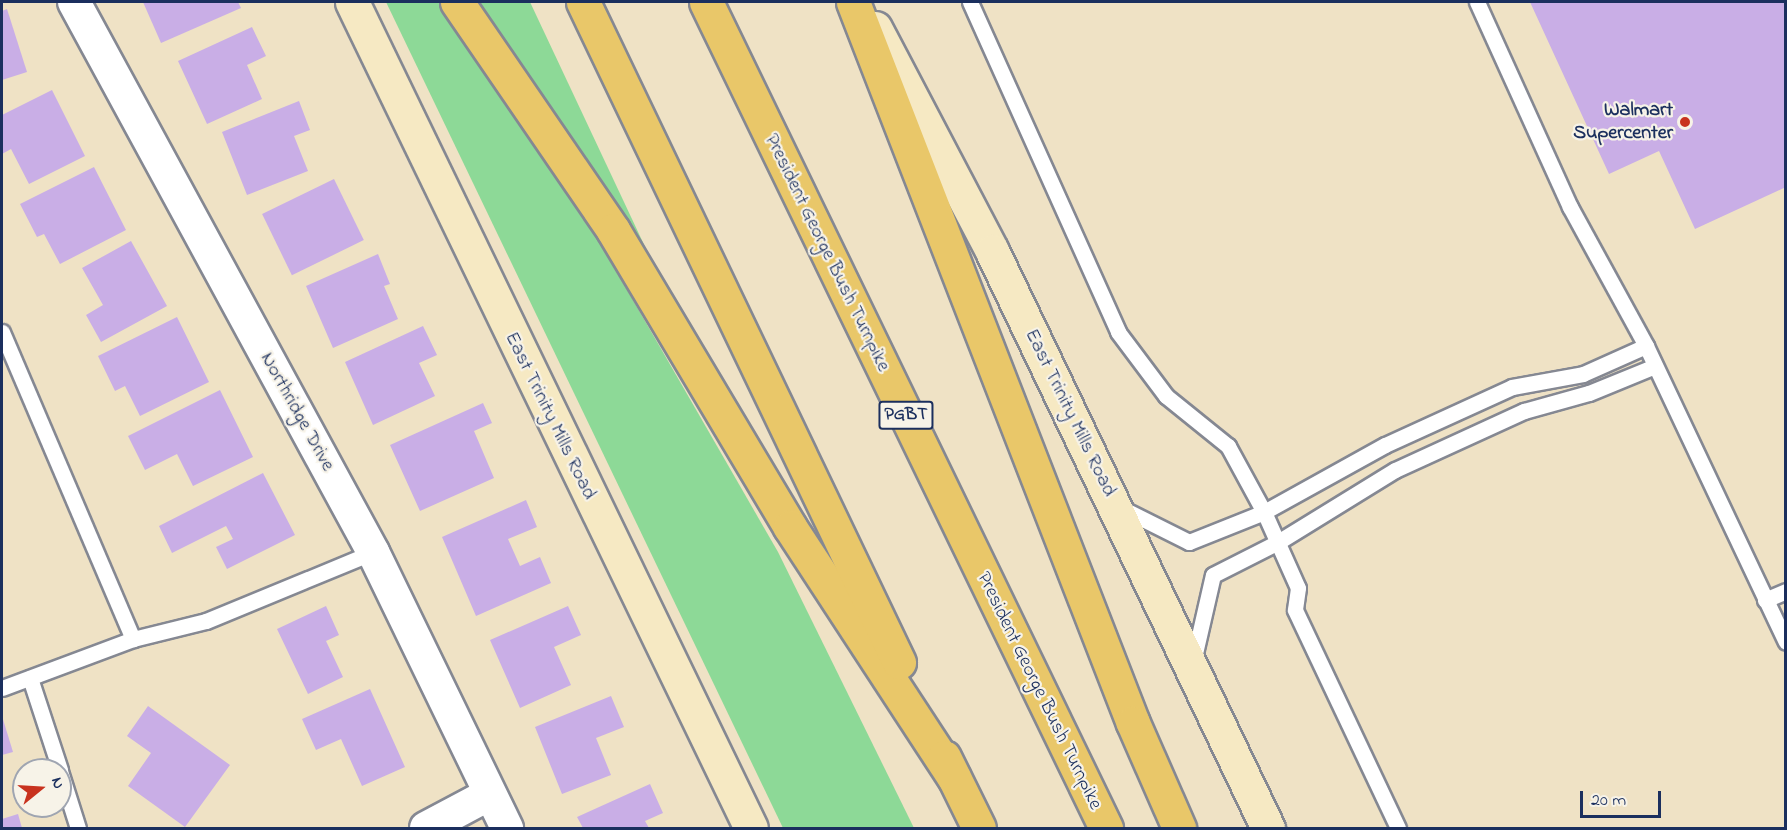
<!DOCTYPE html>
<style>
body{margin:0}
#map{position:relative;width:1787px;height:830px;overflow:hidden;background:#efe2c5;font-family:"Indie Flower",sans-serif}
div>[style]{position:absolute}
.green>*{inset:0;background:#8dd997}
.building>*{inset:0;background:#c9aee6;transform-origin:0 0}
.roads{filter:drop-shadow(2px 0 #858892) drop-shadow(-2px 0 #858892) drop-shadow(0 2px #858892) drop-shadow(0 -2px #858892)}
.lane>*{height:15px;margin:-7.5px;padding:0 7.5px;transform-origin:7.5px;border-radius:7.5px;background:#fff}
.street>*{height:32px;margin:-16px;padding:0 16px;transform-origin:16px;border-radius:16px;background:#fff}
.secondary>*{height:33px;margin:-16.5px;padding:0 16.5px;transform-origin:16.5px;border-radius:16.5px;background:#f6e9c3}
.highway>*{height:33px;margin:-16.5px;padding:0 16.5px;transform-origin:16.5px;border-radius:16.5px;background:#e9c769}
.dots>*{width:16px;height:16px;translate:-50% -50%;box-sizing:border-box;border:3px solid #f7f3e8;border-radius:50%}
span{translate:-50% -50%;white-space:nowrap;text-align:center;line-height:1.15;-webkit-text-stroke:4.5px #f7f3e8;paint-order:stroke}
.shield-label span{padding:2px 4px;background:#f7f3e8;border:2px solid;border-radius:4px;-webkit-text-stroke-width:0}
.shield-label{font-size:18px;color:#1b2f5e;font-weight:700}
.poi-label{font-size:20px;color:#1b2f5e;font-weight:700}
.right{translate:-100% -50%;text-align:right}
.street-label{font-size:20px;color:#1b2f5e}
.frame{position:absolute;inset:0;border:3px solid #1b2f5e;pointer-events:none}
.north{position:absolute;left:12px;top:758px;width:60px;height:60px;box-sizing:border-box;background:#f7f3e8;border:2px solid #9fa5b1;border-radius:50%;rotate:72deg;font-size:16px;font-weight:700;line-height:24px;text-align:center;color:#1b2f5e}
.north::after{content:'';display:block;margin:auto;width:21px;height:27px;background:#c8321e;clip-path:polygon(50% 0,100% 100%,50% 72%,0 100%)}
.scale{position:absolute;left:1580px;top:791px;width:81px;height:27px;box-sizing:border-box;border:3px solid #1b2f5e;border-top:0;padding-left:8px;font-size:18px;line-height:21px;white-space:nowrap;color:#1b2f5e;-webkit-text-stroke:4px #f7f3e8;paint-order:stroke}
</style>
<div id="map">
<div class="green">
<div style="clip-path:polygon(386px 2px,438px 2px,584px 215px,778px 552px,914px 828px,783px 828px)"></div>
<div style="clip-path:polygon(473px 2px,530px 2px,655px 268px)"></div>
</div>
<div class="building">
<div style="clip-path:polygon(143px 2px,238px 2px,241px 8px,161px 43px)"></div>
<div style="clip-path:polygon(1530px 2px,1786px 2px,1786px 187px,1695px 229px,1659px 151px,1609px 174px)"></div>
<div style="clip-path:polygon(7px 9px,27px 72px,2px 80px,2px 11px)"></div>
<div style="clip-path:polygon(252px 27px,266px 56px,247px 65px,262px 99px,207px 124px,178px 61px)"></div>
<div style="clip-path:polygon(52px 90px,85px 156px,29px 184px,11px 149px,2px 154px,2px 115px)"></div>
<div style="clip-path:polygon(299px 101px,310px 130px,294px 136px,308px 171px,247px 195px,222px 132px)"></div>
<div style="clip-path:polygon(94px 167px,126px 230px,60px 264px,44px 234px,37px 237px,20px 204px)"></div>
<div style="left:334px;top:179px;width:68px;height:80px;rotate:64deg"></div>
<div style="clip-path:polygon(131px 241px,167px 306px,101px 342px,86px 315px,103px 305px,82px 268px)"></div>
<div style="clip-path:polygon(378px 254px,390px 284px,384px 286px,398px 319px,333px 348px,306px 286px)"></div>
<div style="clip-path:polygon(177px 317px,209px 382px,140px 416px,125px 386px,115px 391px,98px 356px)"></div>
<div style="clip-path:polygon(423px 326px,437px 355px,419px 363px,435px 396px,373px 425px,345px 362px)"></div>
<div style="clip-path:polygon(220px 390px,253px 457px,193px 486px,177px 454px,145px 470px,128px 436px)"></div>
<div style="clip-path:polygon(483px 403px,492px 423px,474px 431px,494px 478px,420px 511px,390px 445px)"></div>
<div style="clip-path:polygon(263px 473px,295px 535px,227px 569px,216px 547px,233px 539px,226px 526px,172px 553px,159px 526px)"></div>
<div style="clip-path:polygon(526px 500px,537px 527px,508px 539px,520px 566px,540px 557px,551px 583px,476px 616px,442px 537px)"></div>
<div style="clip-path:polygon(326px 606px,339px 635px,326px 641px,343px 677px,308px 694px,277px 629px)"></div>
<div style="clip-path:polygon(568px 606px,581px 635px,554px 647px,571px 685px,520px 708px,490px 640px)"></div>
<div style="clip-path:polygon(370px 689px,405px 767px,362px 786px,341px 739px,316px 750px,302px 719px)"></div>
<div style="clip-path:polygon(611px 696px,624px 727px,596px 738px,611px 775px,562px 794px,535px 727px)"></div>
<div style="clip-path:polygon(148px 706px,230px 765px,185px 827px,128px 786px,151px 753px,127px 736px)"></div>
<div style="clip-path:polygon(2px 716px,13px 752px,2px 755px)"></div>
<div style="clip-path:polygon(650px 784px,663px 813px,645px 821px,649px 828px,583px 828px,577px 817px)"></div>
<div style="clip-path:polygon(18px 814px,22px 828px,2px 828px,2px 819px)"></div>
</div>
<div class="roads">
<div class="lane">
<div style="left:970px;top:2px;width:362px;rotate:65.8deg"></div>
<div style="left:1118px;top:332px;width:80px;rotate:53.1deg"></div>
<div style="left:1166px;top:396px;width:80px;rotate:38.9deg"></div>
<div style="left:1228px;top:446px;width:75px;rotate:61.4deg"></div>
<div style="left:1264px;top:512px;width:83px;rotate:65.9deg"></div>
<div style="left:1298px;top:588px;width:22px;rotate:98deg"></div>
<div style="left:1295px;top:610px;width:241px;rotate:64.7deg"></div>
<div style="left:1477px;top:2px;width:225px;rotate:65.6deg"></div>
<div style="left:1570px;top:207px;width:158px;rotate:61.3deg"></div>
<div style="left:1646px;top:346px;width:327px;rotate:64.7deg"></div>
<div style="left:2px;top:332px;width:334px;rotate:66.9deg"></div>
<div style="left:133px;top:639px;width:75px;rotate:-13.9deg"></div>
<div style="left:206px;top:621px;width:181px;rotate:-22.4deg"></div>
<div style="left:1121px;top:508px;width:76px;rotate:26.6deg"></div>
<div style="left:1189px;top:542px;width:81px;rotate:-21.8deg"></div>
<div style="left:1264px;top:512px;width:138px;rotate:-29deg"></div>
<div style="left:1385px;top:445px;width:140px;rotate:-24.5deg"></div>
<div style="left:1512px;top:387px;width:72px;rotate:-10.4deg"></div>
<div style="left:1583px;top:374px;width:69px;rotate:-24deg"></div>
<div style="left:1765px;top:600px;width:23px;rotate:-23deg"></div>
<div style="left:1193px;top:662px;width:89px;rotate:-77.1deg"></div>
<div style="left:1213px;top:575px;width:73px;rotate:-26.9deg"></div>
<div style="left:1278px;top:542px;width:137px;rotate:-31.6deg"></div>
<div style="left:1395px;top:470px;width:142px;rotate:-24.6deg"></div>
<div style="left:1524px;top:411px;width:67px;rotate:-15.5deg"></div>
<div style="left:1589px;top:393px;width:71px;rotate:-22.2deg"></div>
<div style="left:30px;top:678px;width:97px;rotate:71.9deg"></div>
<div style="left:2px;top:688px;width:140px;rotate:-20.5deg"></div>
<div style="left:60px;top:771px;width:60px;rotate:72.5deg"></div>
</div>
<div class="street">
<div style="left:74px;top:2px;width:626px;rotate:61.47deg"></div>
<div style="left:373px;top:552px;width:307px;rotate:64.1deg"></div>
<div style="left:426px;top:828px;width:72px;rotate:-28deg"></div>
</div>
<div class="secondary">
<div style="left:352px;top:2px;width:917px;rotate:64.22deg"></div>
<div style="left:875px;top:28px;width:252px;rotate:62.3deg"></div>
<div style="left:992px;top:251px;width:640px;rotate:64.44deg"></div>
</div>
<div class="highway">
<div style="left:457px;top:2px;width:276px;rotate:55.6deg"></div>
<div style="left:613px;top:230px;width:346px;rotate:59.2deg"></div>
<div style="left:790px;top:527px;width:298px;rotate:56.8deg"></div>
<div style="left:583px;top:2px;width:732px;rotate:64.42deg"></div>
<div style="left:706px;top:2px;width:918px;rotate:64.16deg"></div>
<div style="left:853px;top:2px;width:773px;rotate:68.78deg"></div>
<div style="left:1133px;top:723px;width:115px;rotate:66.3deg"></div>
<div style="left:944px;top:757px;width:79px;rotate:63.8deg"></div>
</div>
</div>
<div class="dots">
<div style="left:1685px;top:122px;background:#c8321e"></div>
</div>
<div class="shield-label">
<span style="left:906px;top:415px">PGBT</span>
</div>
<div class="poi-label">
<span class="right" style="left:1673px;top:122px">Walmart<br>Supercenter</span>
</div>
<div class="street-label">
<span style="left:827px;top:253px;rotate:64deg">President George Bush Turnpike</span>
<span style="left:297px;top:412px;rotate:61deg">Northridge Drive</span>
<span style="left:1070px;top:413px;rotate:64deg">East Trinity Mills Road</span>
<span style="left:550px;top:416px;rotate:64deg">East Trinity Mills Road</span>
<span style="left:1039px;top:691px;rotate:64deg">President George Bush Turnpike</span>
</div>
<div class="frame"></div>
<div class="north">N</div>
<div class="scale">20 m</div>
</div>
